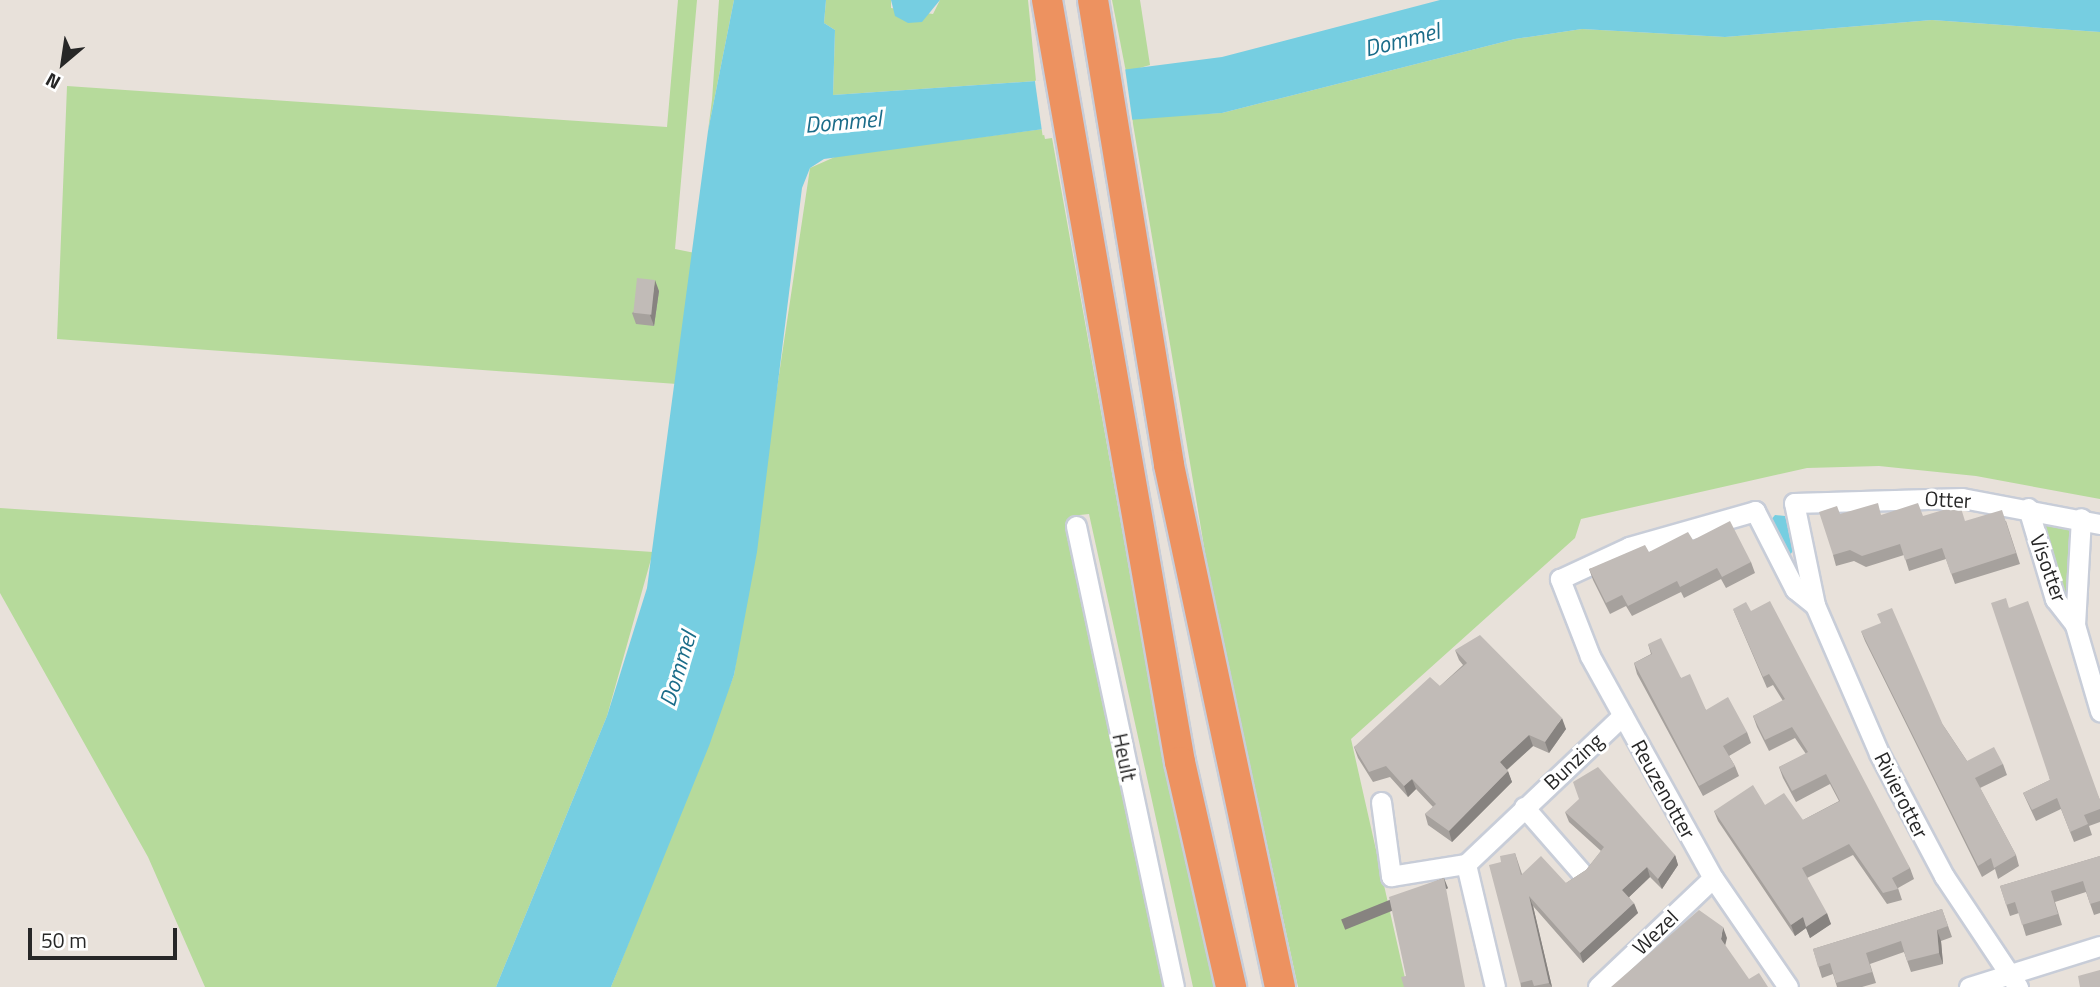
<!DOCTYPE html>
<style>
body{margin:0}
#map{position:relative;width:2100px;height:987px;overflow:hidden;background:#e8e1da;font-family:"Titillium Web",sans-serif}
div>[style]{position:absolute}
.green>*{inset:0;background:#b6da9b}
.water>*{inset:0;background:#76cee1}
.pier>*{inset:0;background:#e8e1da;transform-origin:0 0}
.roads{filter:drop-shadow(2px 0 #c8cdd8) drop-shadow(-2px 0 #c8cdd8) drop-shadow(0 2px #c8cdd8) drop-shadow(0 -2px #c8cdd8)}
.minor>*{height:19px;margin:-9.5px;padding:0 9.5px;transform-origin:9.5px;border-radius:9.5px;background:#fff}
.highway>*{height:30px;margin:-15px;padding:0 15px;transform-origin:15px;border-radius:15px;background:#ed9260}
.wall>*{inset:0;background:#a6a19d}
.shaded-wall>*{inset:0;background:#878380;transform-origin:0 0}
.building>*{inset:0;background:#c1bbb7;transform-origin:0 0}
span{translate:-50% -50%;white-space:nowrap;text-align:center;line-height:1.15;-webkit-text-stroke:6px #fff;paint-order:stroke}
.street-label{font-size:21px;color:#272727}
.water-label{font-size:23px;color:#1a6c89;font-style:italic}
.north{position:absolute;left:28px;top:28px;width:70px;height:70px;-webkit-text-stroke:5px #fff;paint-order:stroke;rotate:209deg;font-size:19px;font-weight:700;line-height:28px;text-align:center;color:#272727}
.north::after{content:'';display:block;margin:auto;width:24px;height:32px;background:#272727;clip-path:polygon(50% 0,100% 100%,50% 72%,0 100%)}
.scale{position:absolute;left:28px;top:928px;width:149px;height:32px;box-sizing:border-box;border:4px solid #272727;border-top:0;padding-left:9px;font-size:21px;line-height:24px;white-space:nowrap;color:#272727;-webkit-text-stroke:5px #fff;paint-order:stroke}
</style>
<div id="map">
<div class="green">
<div style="clip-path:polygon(678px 0,697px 0,675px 249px,695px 253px,677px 384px,57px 339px,67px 86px,667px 127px)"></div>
<div style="clip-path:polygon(719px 0,734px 0,708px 131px,712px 100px)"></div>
<div style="clip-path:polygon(826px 0,891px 0,891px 8px,933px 14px,940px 0,1028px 0,1036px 81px,833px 95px,835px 30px,824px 23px)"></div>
<div style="clip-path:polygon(1112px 0,1140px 0,1150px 65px,1126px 72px)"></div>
<div style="clip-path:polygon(1932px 20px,2100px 32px,2100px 499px,1976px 476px,1879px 466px,1807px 468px,1581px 519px,1575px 538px,1351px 739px,1407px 987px,1298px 987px,1210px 582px,1132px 118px,1222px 113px,1515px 39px,1582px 29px,1725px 37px)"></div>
<div style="clip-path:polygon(1043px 129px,1045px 139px,1052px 138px,1146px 663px,1217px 987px,1193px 987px,1089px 514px,1070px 516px,1078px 576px,1164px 987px,611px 987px,734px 675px,810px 168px,837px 156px)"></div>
<div style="clip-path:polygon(0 508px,653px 552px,607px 716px,496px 987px,205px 987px,148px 857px,0 593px)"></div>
<div style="clip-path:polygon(2043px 521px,2072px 527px,2066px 606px,2041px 524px)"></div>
</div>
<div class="water">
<div style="clip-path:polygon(734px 0,826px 0,824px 23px,835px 30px,833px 95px,1036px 81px,1222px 57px,1440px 0,2100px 0,2100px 32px,1932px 20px,1725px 37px,1582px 29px,1515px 39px,1222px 113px,1088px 123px,824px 159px,810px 168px,802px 188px,757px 552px,734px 675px,709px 746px,611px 987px,496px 987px,607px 716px,647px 588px,708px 131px)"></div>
<div style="clip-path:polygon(891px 0,940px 0,922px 22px,908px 23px,895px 16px)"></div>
<div style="clip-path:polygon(1775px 515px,1785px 516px,1795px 548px,1790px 555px,1770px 521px)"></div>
</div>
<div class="pier">
<div style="left:1125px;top:68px;width:55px;height:91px;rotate:82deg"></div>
</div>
<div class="roads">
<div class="minor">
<div style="left:2028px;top:508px;width:95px;rotate:73.5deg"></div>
<div style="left:2055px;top:599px;width:33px;rotate:52deg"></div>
<div style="left:2075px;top:625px;width:90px;rotate:73.8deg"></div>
<div style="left:1076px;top:526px;width:471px;rotate:78deg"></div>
<div style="left:2075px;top:625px;width:107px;rotate:-86.8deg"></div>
<div style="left:1381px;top:802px;width:75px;rotate:82.3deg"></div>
<div style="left:1391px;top:876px;width:76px;rotate:-9.1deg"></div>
<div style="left:1524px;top:807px;width:86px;rotate:48.8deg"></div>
<div style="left:1495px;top:987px;width:126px;rotate:-103.3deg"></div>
<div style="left:1466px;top:864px;width:216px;rotate:-43.5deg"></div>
<div style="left:1598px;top:987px;width:158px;rotate:-43.5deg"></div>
<div style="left:1788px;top:987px;width:132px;rotate:-124.5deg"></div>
<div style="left:1713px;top:878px;width:254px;rotate:-119deg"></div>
<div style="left:1590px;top:656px;width:83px;rotate:-111.3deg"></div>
<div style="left:1560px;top:579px;width:76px;rotate:-24.9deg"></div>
<div style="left:1629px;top:547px;width:131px;rotate:-15.9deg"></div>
<div style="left:1755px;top:511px;width:88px;rotate:62.9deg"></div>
<div style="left:1795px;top:589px;width:26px;rotate:39deg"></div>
<div style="left:1969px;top:987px;width:137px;rotate:-17.4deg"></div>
<div style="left:2018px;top:987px;width:133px;rotate:-123.7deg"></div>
<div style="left:1944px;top:876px;width:139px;rotate:-117.9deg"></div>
<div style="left:1879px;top:753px;width:161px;rotate:-113.4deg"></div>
<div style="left:1815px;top:605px;width:104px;rotate:-101.6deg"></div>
<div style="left:1794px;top:503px;width:168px;rotate:-1.7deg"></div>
<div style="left:1962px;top:498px;width:140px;rotate:10.7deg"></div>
</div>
<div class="highway">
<div style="left:1047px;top:0;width:774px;rotate:80.1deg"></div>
<div style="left:1180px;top:762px;width:231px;rotate:77.2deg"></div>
<div style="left:1093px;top:0;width:471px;rotate:80.7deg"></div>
<div style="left:1169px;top:465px;width:534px;rotate:78deg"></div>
</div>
</div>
<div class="wall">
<div style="clip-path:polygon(659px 291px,654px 326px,636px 324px,632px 313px)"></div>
<div style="clip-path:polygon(1841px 514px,1923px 516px,1965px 521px,2006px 521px,2020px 564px,1955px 584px,1946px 559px,1909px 571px,1904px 555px,1866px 567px,1854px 561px,1836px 566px,1833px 555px)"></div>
<div style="clip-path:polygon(1693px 540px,1751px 562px,1755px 573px,1726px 588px,1721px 579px,1684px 598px,1681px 592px,1632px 616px,1626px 606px,1610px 614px,1593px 580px,1589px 569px)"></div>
<div style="clip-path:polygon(2009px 607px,2100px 800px,2100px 822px,2089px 826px,2092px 835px,2074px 842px,2061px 809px,2036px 821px,2023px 793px,2050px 780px)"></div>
<div style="clip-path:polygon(1733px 609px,1910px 868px,1914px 879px,1898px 888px,1902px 900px,1887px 904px,1853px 855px,1807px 878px,1831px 924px,1810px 938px,1806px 928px,1795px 936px,1718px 821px,1714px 811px,1765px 805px,1803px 820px,1839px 801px,1830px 784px,1796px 802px,1783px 778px,1779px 767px,1806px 754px,1795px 738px,1769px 751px,1757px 727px,1753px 716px,1783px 701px,1773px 685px,1767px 688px)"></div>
<div style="clip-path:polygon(1861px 631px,1943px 725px,1967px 761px,2003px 764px,2007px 775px,1980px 788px,2016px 855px,2019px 866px,1998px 879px,1995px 869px,1982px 877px,1865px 641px)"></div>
<div style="clip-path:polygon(1648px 644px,1681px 678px,1706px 710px,1747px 732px,1751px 743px,1729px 756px,1735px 766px,1739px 776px,1703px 796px,1637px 674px,1634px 663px,1651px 654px)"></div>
<div style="clip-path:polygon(1455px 650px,1566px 729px,1549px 753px,1533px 746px,1507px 770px,1512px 782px,1452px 842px,1428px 825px,1425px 814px,1433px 807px,1416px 789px,1408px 797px,1390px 777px,1373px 782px,1358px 758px,1354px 747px,1440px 686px,1463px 665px,1459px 660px)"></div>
<div style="clip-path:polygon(1565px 812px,1675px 855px,1678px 865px,1662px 889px,1650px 877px,1629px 897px,1638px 913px,1583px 963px,1533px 906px,1552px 987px,1521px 987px,1501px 862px,1515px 853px,1522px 874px,1566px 883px,1586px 870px,1601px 851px,1569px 822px)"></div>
<div style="clip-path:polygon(2100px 856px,2100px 913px,2094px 915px,2086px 892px,2055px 902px,2062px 925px,2026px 936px,2019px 913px,2010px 916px,2000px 886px)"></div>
<div style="clip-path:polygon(1942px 909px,1952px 937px,1941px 941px,1943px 964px,1911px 972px,1904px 952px,1870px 964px,1876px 983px,1862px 987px,1837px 987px,1833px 974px,1822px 978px,1813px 949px)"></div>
</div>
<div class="shaded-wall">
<div style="clip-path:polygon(655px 280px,659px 291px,654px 326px,650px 315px)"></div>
<div style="clip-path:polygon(1562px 718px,1566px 729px,1549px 753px,1545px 742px)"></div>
<div style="clip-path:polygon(1529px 735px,1533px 746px,1503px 773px,1500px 762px)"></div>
<div style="clip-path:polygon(1508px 771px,1512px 782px,1452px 842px,1449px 831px)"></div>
<div style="clip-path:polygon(1412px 779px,1416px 789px,1408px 797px,1404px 786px)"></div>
<div style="clip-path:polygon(1675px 855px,1678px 865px,1662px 889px,1658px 879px)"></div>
<div style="clip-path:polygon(1647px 867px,1650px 877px,1626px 900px,1622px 890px)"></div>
<div style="left:1444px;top:878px;width:11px;height:111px;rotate:68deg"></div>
<div style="clip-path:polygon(1529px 896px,1533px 906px,1552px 987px,1549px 983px)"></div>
<div style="clip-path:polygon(1634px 903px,1638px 913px,1583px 963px,1580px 953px)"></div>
<div style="clip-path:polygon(1827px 913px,1831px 924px,1810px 938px,1806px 928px,1795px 936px,1791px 925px,1803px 917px)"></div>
<div style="clip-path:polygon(1723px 927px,1727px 938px,1724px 950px,1721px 939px)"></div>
<div style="clip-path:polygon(1937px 930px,1941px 941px,1943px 964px,1939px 953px)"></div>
</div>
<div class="building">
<div style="left:637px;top:278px;width:18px;height:35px;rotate:6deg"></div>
<div style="clip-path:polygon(1878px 503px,1881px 515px,1918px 503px,1923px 516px,1960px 505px,1965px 521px,2002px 510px,2016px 553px,1951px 574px,1942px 548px,1905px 560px,1900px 544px,1862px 556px,1850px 550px,1833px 555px,1819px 512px,1837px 506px,1840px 514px)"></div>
<div style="clip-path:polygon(1730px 521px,1751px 562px,1722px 577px,1717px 568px,1680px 587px,1677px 581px,1628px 606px,1622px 595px,1606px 603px,1589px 569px,1645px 545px,1649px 552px,1688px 532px,1693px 540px)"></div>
<div style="clip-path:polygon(2006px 598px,2009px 608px,2028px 601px,2100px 800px,2100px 809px,2084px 815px,2088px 824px,2070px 832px,2057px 798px,2032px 810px,2023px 793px,2050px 780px,1991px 603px)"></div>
<div style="clip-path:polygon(1770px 601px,1910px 868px,1892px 878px,1898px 889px,1883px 893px,1849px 844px,1802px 868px,1827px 913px,1806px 927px,1803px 917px,1791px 925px,1714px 811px,1753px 785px,1765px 805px,1784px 793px,1803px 820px,1840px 801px,1826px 774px,1792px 791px,1779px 767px,1808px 752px,1792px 727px,1765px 740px,1753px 716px,1785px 699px,1769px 674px,1763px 677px,1733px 609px,1746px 602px,1751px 611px)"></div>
<div style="clip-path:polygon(1892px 608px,1943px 725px,1967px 761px,1994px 747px,2003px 764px,1975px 778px,2016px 855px,1994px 868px,1991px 858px,1978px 866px,1861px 631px,1881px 623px,1877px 614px)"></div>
<div style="clip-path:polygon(1480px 635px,1562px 718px,1545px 742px,1529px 735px,1500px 762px,1508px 771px,1449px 831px,1425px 814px,1436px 804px,1412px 779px,1404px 786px,1386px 766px,1369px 772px,1354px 747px,1430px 677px,1440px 686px,1467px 663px,1455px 650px)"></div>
<div style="clip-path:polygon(1661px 638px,1681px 678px,1690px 674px,1706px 710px,1728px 697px,1747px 732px,1723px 746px,1735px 766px,1699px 786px,1634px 663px,1652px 654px,1648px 644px)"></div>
<div style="clip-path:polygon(1598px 767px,1675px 855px,1658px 879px,1647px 867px,1622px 890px,1634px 903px,1580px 953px,1529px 896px,1549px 983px,1534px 986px,1532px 980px,1520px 983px,1489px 865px,1501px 862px,1500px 856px,1515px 853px,1521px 875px,1541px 856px,1566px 883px,1586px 870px,1604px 847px,1565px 812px,1579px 799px,1573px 782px)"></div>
<div style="clip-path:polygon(2100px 856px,2100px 901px,2090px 904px,2083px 881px,2051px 891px,2058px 914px,2022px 925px,2015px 902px,2006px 905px,2000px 886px)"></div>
<div style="clip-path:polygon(1444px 878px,1465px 987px,1404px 987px,1401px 977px,1406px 976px,1389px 897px)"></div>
<div style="clip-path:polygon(1942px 909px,1948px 926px,1937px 930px,1939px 953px,1907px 961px,1901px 941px,1866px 953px,1872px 972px,1836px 983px,1830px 963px,1818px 967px,1813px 949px)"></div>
<div style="clip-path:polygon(1699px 910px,1723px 927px,1721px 939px,1749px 979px,1759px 973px,1768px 987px,1611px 987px)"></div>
<div style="clip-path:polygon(2100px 970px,2100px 987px,2080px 987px,2078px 976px)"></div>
</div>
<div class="street-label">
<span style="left:1948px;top:499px;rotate:3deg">Otter</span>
<span style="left:2049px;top:568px;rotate:70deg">Visotter</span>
<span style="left:1125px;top:757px;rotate:78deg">Heult</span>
<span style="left:1573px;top:761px;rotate:-43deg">Bunzing</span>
<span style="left:1664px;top:789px;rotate:61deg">Reuzenotter</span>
<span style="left:1902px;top:795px;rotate:63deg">Rivierotter</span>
<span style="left:1655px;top:932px;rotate:-44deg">Wezel</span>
</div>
<div class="water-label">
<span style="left:1402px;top:40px;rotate:-14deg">Dommel</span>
<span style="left:843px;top:122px;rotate:-5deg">Dommel</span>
<span style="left:678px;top:669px;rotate:-73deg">Dommel</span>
</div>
<div class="north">N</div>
<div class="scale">50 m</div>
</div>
